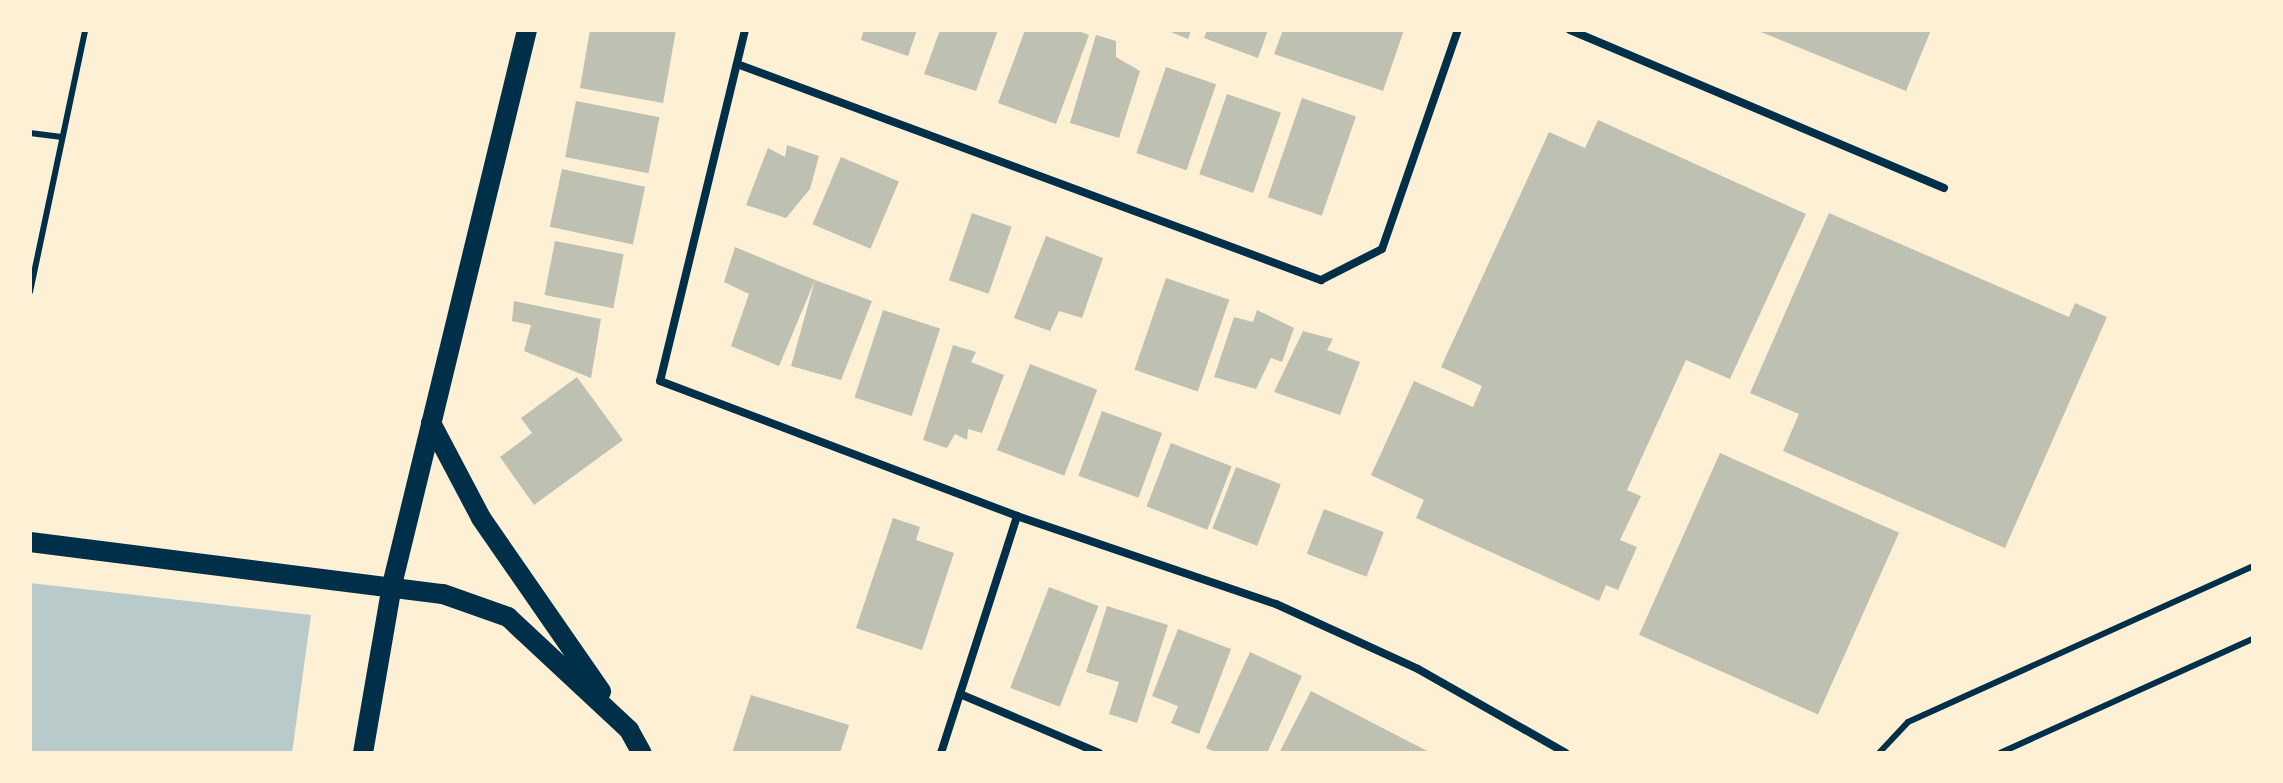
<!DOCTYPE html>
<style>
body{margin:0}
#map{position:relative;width:2283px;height:783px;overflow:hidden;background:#fdf0d5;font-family:Poppins,sans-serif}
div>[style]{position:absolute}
.green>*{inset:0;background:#b9caca}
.building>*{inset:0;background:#bec0b2;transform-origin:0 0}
.service>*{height:6px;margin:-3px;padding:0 3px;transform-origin:3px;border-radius:3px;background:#003049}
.minor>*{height:8px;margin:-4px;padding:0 4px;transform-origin:4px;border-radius:4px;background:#003049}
.primary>*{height:20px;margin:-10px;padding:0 10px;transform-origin:10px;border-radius:10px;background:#003049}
span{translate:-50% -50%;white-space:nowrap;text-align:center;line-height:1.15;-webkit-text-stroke:8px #fdf0d5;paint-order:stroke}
.frame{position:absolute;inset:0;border:32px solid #fdf0d5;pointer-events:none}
</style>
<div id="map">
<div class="green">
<div style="clip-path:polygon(30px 583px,311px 615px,292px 753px,30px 753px)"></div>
</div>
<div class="building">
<div style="clip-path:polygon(590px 30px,676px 30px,663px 103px,580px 88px)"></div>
<div style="clip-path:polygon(864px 30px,917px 30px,908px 56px,861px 40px)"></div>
<div style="clip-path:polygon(940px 30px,998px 30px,976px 91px,924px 74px)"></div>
<div style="clip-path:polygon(1025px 30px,1076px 30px,1089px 35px,1056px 124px,998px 103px)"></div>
<div style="clip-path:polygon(1166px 30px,1191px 30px,1188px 39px)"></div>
<div style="clip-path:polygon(1207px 30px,1268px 30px,1258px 58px,1204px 38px)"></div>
<div style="clip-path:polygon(1283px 30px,1404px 30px,1383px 91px,1274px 54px)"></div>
<div style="clip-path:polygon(1756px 30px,1931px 30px,1906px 91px)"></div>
<div style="clip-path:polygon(1096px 35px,1116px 41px,1116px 57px,1140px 71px,1119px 138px,1070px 123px)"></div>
<div style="left:1166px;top:67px;width:53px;height:91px;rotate:19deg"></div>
<div style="left:1227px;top:94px;width:57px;height:85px;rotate:19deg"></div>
<div style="left:1302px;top:98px;width:57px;height:105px;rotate:19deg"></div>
<div style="left:576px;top:101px;width:85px;height:57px;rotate:11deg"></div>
<div style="clip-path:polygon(1598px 120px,1806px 214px,1730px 379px,1686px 360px,1627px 490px,1641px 496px,1620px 540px,1637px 547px,1618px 590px,1606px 585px,1599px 601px,1416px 518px,1424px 500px,1371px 475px,1414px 381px,1473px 407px,1482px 386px,1441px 367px,1549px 132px,1585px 148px)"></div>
<div style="clip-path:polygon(787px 145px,819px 156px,810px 189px,786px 218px,746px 205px,768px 148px,785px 157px)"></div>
<div style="left:841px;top:157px;width:63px;height:73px;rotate:23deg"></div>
<div style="left:562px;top:169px;width:85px;height:59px;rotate:12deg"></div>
<div style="left:972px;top:213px;width:42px;height:71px;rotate:19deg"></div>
<div style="clip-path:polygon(1829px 213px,2069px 317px,2075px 303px,2107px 317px,2005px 548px,1783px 451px,1799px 414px,1750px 393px)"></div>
<div style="clip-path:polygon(1046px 236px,1103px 258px,1082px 318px,1059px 311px,1050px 331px,1014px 318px)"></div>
<div style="left:555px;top:241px;width:70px;height:55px;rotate:11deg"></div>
<div style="clip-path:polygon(735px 247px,815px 280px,779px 366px,731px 346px,749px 294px,724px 282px)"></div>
<div style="left:1166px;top:278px;width:67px;height:97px;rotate:19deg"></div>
<div style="clip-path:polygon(815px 280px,872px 301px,841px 380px,791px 366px)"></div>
<div style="clip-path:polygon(514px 301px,601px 319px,591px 378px,524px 351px,531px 325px,512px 321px)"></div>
<div style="left:883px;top:310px;width:60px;height:92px;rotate:18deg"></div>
<div style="clip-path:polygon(1257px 310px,1294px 328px,1282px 362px,1271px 358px,1256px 389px,1214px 377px,1234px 317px,1253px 322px)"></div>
<div style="clip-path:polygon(1303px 331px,1333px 339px,1327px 350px,1360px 362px,1340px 415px,1274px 392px)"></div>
<div style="clip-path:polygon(953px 345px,976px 352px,971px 362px,1004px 375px,982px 433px,968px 429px,967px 440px,955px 434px,947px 448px,923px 440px)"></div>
<div style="left:1030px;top:364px;width:72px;height:92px;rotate:21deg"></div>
<div style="clip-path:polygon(577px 377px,623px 440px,534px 505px,500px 457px,532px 433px,521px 418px)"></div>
<div style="left:1102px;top:411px;width:64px;height:69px;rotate:20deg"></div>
<div style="left:1171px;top:443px;width:65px;height:68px;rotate:21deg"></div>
<div style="left:1720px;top:453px;width:196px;height:199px;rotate:24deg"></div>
<div style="left:1236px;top:467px;width:48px;height:66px;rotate:21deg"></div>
<div style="left:1324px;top:509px;width:64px;height:48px;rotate:21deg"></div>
<div style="clip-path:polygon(893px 518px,920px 527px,916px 540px,954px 553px,922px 650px,856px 628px)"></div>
<div style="left:1049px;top:587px;width:53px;height:108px;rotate:21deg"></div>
<div style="clip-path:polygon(1107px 606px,1168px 625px,1137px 723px,1109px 714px,1119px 682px,1086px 672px)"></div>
<div style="clip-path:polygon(1178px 629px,1231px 649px,1199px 734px,1171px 723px,1178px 706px,1152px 696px)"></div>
<div style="clip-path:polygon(1250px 652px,1302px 676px,1267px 753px,1218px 753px,1206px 748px)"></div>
<div style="clip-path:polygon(1311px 691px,1431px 753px,1279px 753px)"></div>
<div style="clip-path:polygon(751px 695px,849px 725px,840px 753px,732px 753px)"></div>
</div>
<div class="service">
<div style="left:30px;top:133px;width:32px;rotate:7deg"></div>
<div style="left:30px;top:292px;width:268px;rotate:-78.1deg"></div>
<div style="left:1879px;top:753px;width:42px;rotate:-46.9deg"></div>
<div style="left:1908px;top:722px;width:379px;rotate:-24.3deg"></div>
<div style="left:2000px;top:753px;width:277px;rotate:-24.3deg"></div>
</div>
<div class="minor">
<div style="left:745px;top:30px;width:361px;rotate:103.6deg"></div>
<div style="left:660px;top:381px;width:382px;rotate:20.7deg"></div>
<div style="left:1017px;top:516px;width:274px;rotate:18.8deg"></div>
<div style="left:1276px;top:604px;width:156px;rotate:24.6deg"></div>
<div style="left:1418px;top:669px;width:170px;rotate:29.6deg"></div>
<div style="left:1570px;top:30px;width:406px;rotate:22.9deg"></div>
<div style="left:737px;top:64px;width:623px;rotate:20.3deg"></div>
<div style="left:1321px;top:280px;width:68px;rotate:-26.9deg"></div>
<div style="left:1382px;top:249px;width:232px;rotate:-70.9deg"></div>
<div style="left:960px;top:694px;width:151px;rotate:23deg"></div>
<div style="left:941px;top:753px;width:249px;rotate:-72.2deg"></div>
</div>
<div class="primary">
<div style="left:431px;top:423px;width:107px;rotate:62.2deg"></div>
<div style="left:481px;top:518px;width:211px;rotate:55.3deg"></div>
<div style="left:30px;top:542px;width:416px;rotate:7.2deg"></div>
<div style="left:443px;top:594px;width:69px;rotate:19.5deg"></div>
<div style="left:508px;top:617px;width:166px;rotate:43deg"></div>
<div style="left:629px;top:730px;width:26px;rotate:61deg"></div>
<div style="left:363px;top:753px;width:170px;rotate:-80.2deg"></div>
<div style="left:392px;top:585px;width:571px;rotate:-76.33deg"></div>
</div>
<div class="frame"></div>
</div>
